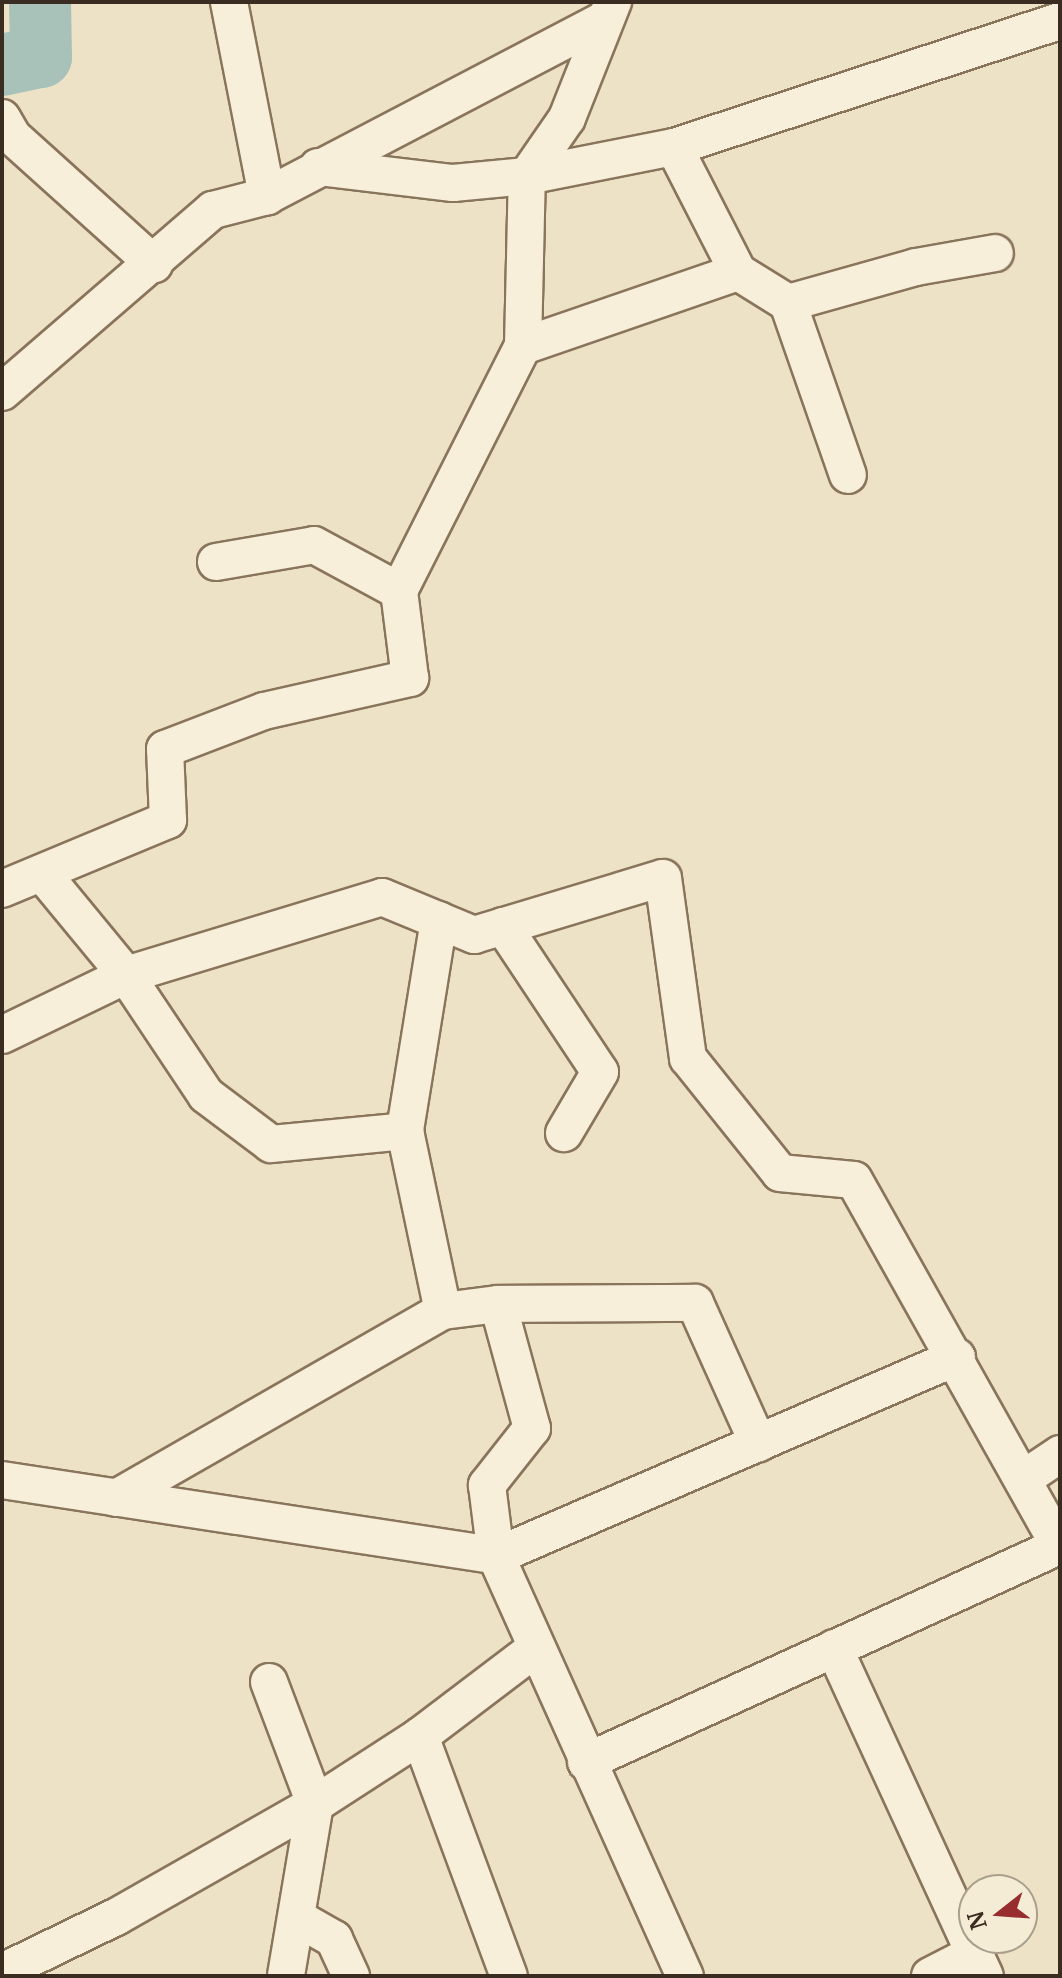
<!DOCTYPE html>
<style>
body{margin:0}
#map{position:relative;width:1062px;height:1978px;overflow:hidden;background:#eee2c6;font-family:Merriweather,serif}
div>[style]{position:absolute}
.river>*{height:62px;margin:-31px;padding:0 31px;transform-origin:31px;border-radius:31px;background:#a8c2ba}
.roads{filter:drop-shadow(2px 0 #89745c) drop-shadow(-2px 0 #89745c) drop-shadow(0 2px #89745c) drop-shadow(0 -2px #89745c)}
.street>*{height:36px;margin:-18px;padding:0 18px;transform-origin:18px;border-radius:18px;background:#f8efda}
span{translate:-50% -50%;white-space:nowrap;text-align:center;line-height:1.15;-webkit-text-stroke:6px #f5ecd6;paint-order:stroke}
.frame{position:absolute;inset:0;border:4px solid #3a2c20;pointer-events:none}
.north{position:absolute;left:958px;top:1874px;width:80px;height:80px;box-sizing:border-box;background:#f5ecd6;border:2px solid #aa9f8d;border-radius:50%;rotate:253deg;font-size:22px;font-weight:700;line-height:32px;text-align:center;color:#3a2c20}
.north::after{content:'';display:block;margin:auto;width:28px;height:36px;background:#972d2e;clip-path:polygon(50% 0,100% 100%,50% 72%,0 100%)}
</style>
<div id="map">
<div class="river">
<div style="left:2px;top:65px;width:40px;rotate:-12deg"></div>
<div style="left:41px;top:57px;width:55px;rotate:-91deg"></div>
</div>
<div class="roads">
<div class="street">
<div style="left:229px;top:2px;width:198px;rotate:78.9deg"></div>
<div style="left:2px;top:118px;width:22px;rotate:60deg"></div>
<div style="left:13px;top:137px;width:190px;rotate:42deg"></div>
<div style="left:674px;top:147px;width:140px;rotate:62.9deg"></div>
<div style="left:738px;top:272px;width:59px;rotate:31.8deg"></div>
<div style="left:788px;top:303px;width:182px;rotate:70.8deg"></div>
<div style="left:318px;top:167px;width:136px;rotate:6.8deg"></div>
<div style="left:453px;top:183px;width:74px;rotate:-5.4deg"></div>
<div style="left:527px;top:176px;width:150px;rotate:-11.2deg"></div>
<div style="left:674px;top:147px;width:406px;rotate:-18.1deg"></div>
<div style="left:788px;top:303px;width:133px;rotate:-15.7deg"></div>
<div style="left:916px;top:267px;width:80px;rotate:-10deg"></div>
<div style="left:523px;top:346px;width:227px;rotate:-19deg"></div>
<div style="left:2px;top:392px;width:279px;rotate:-40.8deg"></div>
<div style="left:213px;top:210px;width:56px;rotate:-14.5deg"></div>
<div style="left:267px;top:196px;width:378px;rotate:-27.6deg"></div>
<div style="left:216px;top:562px;width:99px;rotate:-9.8deg"></div>
<div style="left:314px;top:545px;width:97px;rotate:28.4deg"></div>
<div style="left:42px;top:873px;width:132px;rotate:50.5deg"></div>
<div style="left:126px;top:975px;width:144px;rotate:56.3deg"></div>
<div style="left:206px;top:1095px;width:81px;rotate:37deg"></div>
<div style="left:271px;top:1144px;width:135px;rotate:-5.5deg"></div>
<div style="left:2px;top:889px;width:180px;rotate:-22.6deg"></div>
<div style="left:168px;top:820px;width:71px;rotate:-92.4deg"></div>
<div style="left:165px;top:749px;width:106px;rotate:-21deg"></div>
<div style="left:264px;top:711px;width:150px;rotate:-12.7deg"></div>
<div style="left:410px;top:678px;width:88px;rotate:-97.2deg"></div>
<div style="left:399px;top:591px;width:275px;rotate:-63.2deg"></div>
<div style="left:523px;top:346px;width:170px;rotate:-88.7deg"></div>
<div style="left:527px;top:176px;width:70px;rotate:-55.4deg"></div>
<div style="left:567px;top:118px;width:125px;rotate:-68.4deg"></div>
<div style="left:439px;top:920px;width:214px;rotate:99.2deg"></div>
<div style="left:405px;top:1131px;width:184px;rotate:78.1deg"></div>
<div style="left:503px;top:926px;width:175px;rotate:56.4deg"></div>
<div style="left:600px;top:1072px;width:71px;rotate:120.5deg"></div>
<div style="left:2px;top:1035px;width:138px;rotate:-25.8deg"></div>
<div style="left:126px;top:975px;width:268px;rotate:-16.9deg"></div>
<div style="left:382px;top:897px;width:100px;rotate:22.4deg"></div>
<div style="left:474px;top:935px;width:197px;rotate:-16.8deg"></div>
<div style="left:663px;top:878px;width:182px;rotate:82.1deg"></div>
<div style="left:688px;top:1058px;width:147px;rotate:51.3deg"></div>
<div style="left:780px;top:1173px;width:74px;rotate:5.4deg"></div>
<div style="left:854px;top:1180px;width:421px;rotate:60.7deg"></div>
<div style="left:498px;top:1304px;width:129px;rotate:74.7deg"></div>
<div style="left:532px;top:1428px;width:73px;rotate:128.3deg"></div>
<div style="left:487px;top:1485px;width:72px;rotate:82.8deg"></div>
<div style="left:496px;top:1556px;width:461px;rotate:65.8deg"></div>
<div style="left:1023px;top:1479px;width:45px;rotate:-34deg"></div>
<div style="left:2px;top:1480px;width:500px;rotate:8.7deg"></div>
<div style="left:496px;top:1556px;width:502px;rotate:-23.35deg"></div>
<div style="left:116px;top:1498px;width:377px;rotate:-29.8deg"></div>
<div style="left:443px;top:1311px;width:55px;rotate:-7.3deg"></div>
<div style="left:498px;top:1304px;width:197px;rotate:-0.3deg"></div>
<div style="left:695px;top:1303px;width:154px;rotate:65.8deg"></div>
<div style="left:834px;top:1648px;width:361px;rotate:65.3deg"></div>
<div style="left:269px;top:1682px;width:130px;rotate:69.3deg"></div>
<div style="left:315px;top:1804px;width:174px;rotate:99.6deg"></div>
<div style="left:420px;top:1736px;width:256px;rotate:69.7deg"></div>
<div style="left:586px;top:1762px;width:520px;rotate:-24.54deg"></div>
<div style="left:297px;top:1918px;width:43px;rotate:29.6deg"></div>
<div style="left:334px;top:1939px;width:41px;rotate:65.3deg"></div>
<div style="left:2px;top:1972px;width:127px;rotate:-25.8deg"></div>
<div style="left:116px;top:1917px;width:229px;rotate:-29.6deg"></div>
<div style="left:315px;top:1804px;width:125px;rotate:-32.9deg"></div>
<div style="left:420px;top:1736px;width:146px;rotate:-37.2deg"></div>
<div style="left:930px;top:1976px;width:51px;rotate:-27.1deg"></div>
</div>
</div>
<div class="frame"></div>
<div class="north">N</div>
</div>
